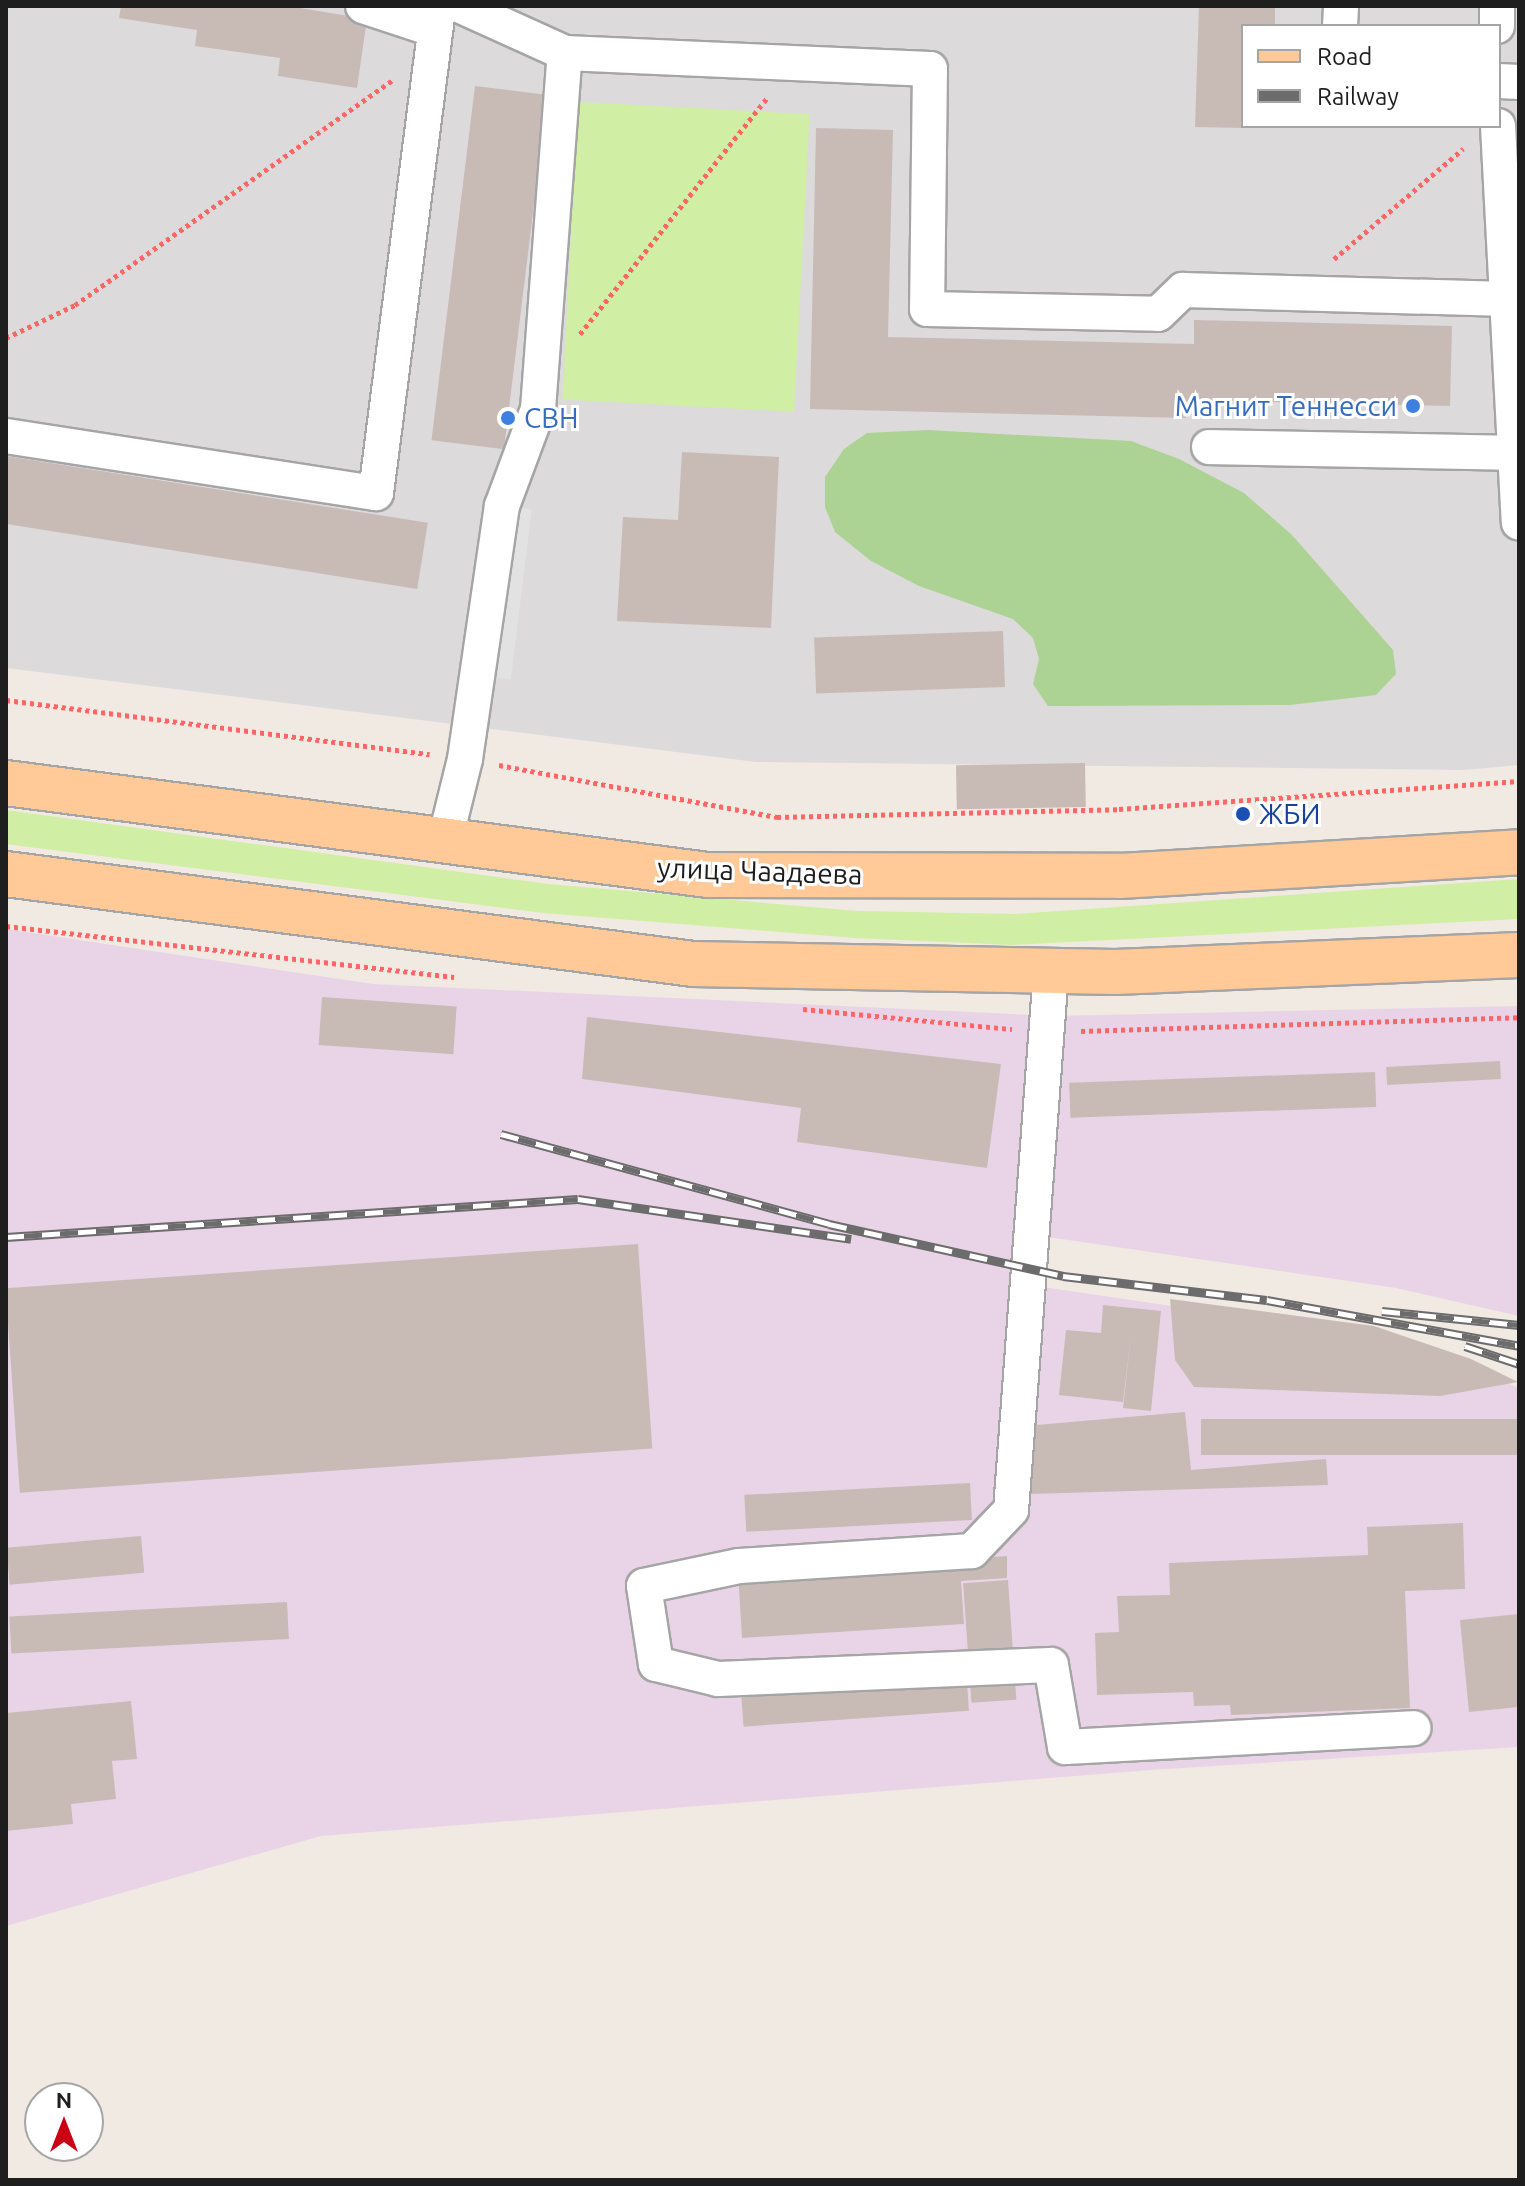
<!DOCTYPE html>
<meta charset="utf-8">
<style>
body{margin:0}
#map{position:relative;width:1525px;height:2186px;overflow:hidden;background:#f0eae3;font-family:Ubuntu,sans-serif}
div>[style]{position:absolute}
.residential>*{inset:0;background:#dcdadb}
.industrial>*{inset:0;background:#e9d4e7}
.grass>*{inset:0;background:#d0eea4;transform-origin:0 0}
.forest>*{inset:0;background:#acd294}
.parking>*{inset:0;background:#e2e2e2;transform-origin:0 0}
.building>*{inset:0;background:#c8bbb6;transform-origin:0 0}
.path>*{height:5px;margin-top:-2.5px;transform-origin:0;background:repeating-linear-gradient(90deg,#ff6564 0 4px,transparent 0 8px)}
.roads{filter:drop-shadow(2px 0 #a5a5a5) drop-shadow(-2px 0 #a5a5a5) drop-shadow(0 2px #a5a5a5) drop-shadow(0 -2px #a5a5a5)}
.minor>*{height:34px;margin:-17px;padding:0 17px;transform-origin:17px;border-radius:17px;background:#fff}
.major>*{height:44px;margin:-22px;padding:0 22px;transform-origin:22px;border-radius:22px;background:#ffc998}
.rail>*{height:9px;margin-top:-4.5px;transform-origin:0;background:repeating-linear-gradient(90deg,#fff 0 18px,#6c6c6c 0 36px);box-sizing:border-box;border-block:2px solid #6c6c6c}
.dots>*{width:22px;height:22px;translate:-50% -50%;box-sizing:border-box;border:4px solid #fff;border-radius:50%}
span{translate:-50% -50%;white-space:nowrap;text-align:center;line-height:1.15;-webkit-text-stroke:6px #fff;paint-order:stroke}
.shop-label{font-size:28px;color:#366cbe}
.right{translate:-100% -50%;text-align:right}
.left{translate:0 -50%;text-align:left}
.transit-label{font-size:28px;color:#164399}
.street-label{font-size:28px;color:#1e1e1e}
.frame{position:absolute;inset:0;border:8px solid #1e1e1e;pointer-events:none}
.legend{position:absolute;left:1241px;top:24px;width:260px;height:104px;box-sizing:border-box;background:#fff;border:2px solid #a5a5a5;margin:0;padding:10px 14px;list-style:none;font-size:24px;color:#1e1e1e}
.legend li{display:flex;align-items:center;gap:16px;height:40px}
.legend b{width:40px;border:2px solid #a5a5a5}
.north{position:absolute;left:24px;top:2082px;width:80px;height:80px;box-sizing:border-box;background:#fff;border:2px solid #a5a5a5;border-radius:50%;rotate:0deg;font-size:22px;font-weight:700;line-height:32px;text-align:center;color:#1e1e1e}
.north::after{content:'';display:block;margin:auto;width:28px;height:36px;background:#cb0014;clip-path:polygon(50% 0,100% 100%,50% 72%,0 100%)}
</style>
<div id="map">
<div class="residential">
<div style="clip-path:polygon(evenodd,6px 6px,1519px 6px,1519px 765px,1465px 770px,756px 762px,6px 668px,6px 6px,1243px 26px,1499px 26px,1499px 126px,1243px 126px,1243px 26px)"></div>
</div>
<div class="industrial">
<div style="clip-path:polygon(6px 929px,373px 984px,1054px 1016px,1519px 1006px,1519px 1316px,1396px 1288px,1041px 1236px,1030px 1285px,1393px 1339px,1519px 1388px,1519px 1747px,1151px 1770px,321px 1836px,6px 1926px)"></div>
</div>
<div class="grass">
<div style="left:578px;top:102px;width:232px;height:298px;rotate:3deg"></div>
<div style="clip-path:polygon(6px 810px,548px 884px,857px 911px,1015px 914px,1519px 879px,1519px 919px,1013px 945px,855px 938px,543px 913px,6px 844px)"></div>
</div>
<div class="forest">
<div style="clip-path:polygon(928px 430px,1131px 441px,1179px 459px,1244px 493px,1292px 535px,1393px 650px,1396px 674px,1376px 695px,1290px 705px,1048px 706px,1033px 684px,1039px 659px,1033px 638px,1013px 619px,919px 586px,871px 561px,835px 532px,825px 507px,825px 477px,844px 449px,867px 433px)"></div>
</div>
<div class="parking">
<div style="left:508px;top:506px;width:24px;height:172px;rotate:7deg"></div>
</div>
<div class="building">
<div style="clip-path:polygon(121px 6px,288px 6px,367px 19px,357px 88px,278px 76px,280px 58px,195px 46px,197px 30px,119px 18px)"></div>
<div style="clip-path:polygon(1199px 6px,1275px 6px,1275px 26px,1243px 26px,1243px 128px,1195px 127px)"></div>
<div style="left:475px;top:86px;width:73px;height:357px;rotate:7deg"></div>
<div style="clip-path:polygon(816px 128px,893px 130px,888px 337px,1194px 344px,1194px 320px,1452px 326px,1450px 406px,1188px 400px,1188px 418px,810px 409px)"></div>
<div style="clip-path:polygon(682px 452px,779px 457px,771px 628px,617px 621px,623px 517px,678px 520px)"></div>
<div style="left:6px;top:456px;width:427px;height:67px;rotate:9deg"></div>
<div style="left:1003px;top:631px;width:56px;height:189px;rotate:88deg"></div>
<div style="left:1085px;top:763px;width:44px;height:129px;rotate:89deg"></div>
<div style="left:322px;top:997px;width:135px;height:48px;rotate:4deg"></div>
<div style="clip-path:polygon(587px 1017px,1001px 1064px,987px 1168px,797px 1142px,801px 1108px,582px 1079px)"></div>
<div style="left:1500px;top:1061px;width:18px;height:114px;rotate:87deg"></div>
<div style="left:1375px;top:1072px;width:35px;height:306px;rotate:88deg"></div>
<div style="left:638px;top:1244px;width:205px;height:634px;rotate:86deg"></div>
<div style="clip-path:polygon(1170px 1299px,1374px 1326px,1471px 1359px,1518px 1382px,1440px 1396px,1194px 1387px,1175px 1360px)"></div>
<div style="clip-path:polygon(1103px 1305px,1161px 1311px,1151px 1411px,1123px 1408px,1131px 1335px,1123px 1402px,1059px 1395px,1066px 1330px,1101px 1333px)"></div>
<div style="clip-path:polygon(1185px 1412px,1191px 1470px,1326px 1459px,1328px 1485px,1031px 1494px,1025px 1426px)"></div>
<div style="left:1519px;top:1419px;width:36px;height:318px;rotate:90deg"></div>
<div style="left:970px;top:1483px;width:37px;height:226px;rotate:87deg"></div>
<div style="clip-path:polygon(1463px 1523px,1465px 1589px,1405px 1591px,1410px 1708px,1231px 1715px,1230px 1705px,1194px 1706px,1193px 1692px,1097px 1695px,1095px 1633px,1119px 1632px,1117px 1596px,1170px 1595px,1169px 1563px,1368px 1555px,1367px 1527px)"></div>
<div style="left:141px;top:1536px;width:37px;height:135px;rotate:85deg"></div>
<div style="clip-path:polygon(1007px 1556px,1007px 1578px,961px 1581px,964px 1624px,742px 1638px,738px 1573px)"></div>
<div style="left:1008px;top:1580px;width:120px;height:45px;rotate:86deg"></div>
<div style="left:287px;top:1602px;width:37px;height:278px;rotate:87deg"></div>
<div style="clip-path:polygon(1519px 1614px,1519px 1707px,1469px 1712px,1460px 1620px)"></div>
<div style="left:965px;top:1654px;width:57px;height:226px;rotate:86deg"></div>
<div style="clip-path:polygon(131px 1701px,137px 1759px,112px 1761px,116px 1799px,71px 1804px,73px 1824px,6px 1831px,6px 1713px)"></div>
</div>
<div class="path">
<div style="left:1334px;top:259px;width:170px;rotate:-40.5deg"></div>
<div style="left:580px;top:334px;width:303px;rotate:-51.6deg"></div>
<div style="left:6px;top:338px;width:76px;rotate:-25.6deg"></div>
<div style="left:75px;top:305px;width:391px;rotate:-35.3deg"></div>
<div style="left:6px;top:700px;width:427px;rotate:7.3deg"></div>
<div style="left:499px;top:765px;width:283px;rotate:10.6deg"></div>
<div style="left:777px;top:817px;width:342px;rotate:-1.3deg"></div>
<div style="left:1119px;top:809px;width:401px;rotate:-4deg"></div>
<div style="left:6px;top:926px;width:451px;rotate:6.5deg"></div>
<div style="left:803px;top:1009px;width:210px;rotate:5.5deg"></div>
<div style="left:1081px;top:1031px;width:438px;rotate:-1.8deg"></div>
</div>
<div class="roads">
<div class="minor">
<div style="left:363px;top:6px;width:76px;rotate:18.4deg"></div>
<div style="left:461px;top:6px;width:114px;rotate:24.3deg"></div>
<div style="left:1340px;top:26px;width:20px;rotate:-87deg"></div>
<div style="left:1497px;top:26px;width:20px;rotate:-90deg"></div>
<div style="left:1499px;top:81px;width:20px;rotate:3deg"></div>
<div style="left:1498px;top:126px;width:397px;rotate:87deg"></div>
<div style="left:6px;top:436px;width:374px;rotate:8.8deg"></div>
<div style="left:376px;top:493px;width:491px;rotate:-82.7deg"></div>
<div style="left:1209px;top:447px;width:310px;rotate:1.1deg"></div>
<div style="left:445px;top:840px;width:83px;rotate:-76.1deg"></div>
<div style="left:465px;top:759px;width:256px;rotate:-81.7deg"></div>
<div style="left:502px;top:506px;width:103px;rotate:-69.6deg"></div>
<div style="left:538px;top:409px;width:357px;rotate:-85.7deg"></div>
<div style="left:565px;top:53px;width:365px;rotate:2.5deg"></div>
<div style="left:930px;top:69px;width:240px;rotate:90.7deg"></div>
<div style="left:927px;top:309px;width:231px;rotate:1.2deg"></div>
<div style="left:1158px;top:314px;width:35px;rotate:-44deg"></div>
<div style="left:1183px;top:290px;width:325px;rotate:1.6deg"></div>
<div style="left:1051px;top:971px;width:540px;rotate:94.24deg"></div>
<div style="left:1011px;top:1510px;width:57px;rotate:133.6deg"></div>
<div style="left:972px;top:1551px;width:233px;rotate:176.3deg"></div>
<div style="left:739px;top:1566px;width:97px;rotate:168.1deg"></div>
<div style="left:644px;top:1586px;width:79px;rotate:81.3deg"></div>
<div style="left:656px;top:1664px;width:64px;rotate:13.6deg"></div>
<div style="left:718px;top:1679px;width:333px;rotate:-2.4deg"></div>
<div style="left:1051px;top:1665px;width:83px;rotate:80.3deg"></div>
<div style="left:1065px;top:1747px;width:349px;rotate:-3.1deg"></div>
</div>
<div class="major">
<div style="left:6px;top:783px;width:708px;rotate:7.47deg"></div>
<div style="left:708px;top:875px;width:412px;rotate:0.1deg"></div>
<div style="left:1120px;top:876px;width:400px;rotate:-3.4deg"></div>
<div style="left:6px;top:874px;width:693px;rotate:7.46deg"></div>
<div style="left:693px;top:964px;width:422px;rotate:1.1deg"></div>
<div style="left:1115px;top:972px;width:404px;rotate:-2.4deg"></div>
</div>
</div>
<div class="rail">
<div style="left:501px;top:1134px;width:340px;rotate:15.3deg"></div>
<div style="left:829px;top:1224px;width:240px;rotate:12.5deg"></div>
<div style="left:1063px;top:1276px;width:205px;rotate:6.7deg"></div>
<div style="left:1267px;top:1300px;width:256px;rotate:10.3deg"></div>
<div style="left:6px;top:1237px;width:573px;rotate:-3.8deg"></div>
<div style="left:578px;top:1199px;width:276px;rotate:8.3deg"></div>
<div style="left:1382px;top:1311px;width:138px;rotate:5.8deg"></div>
<div style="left:1465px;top:1346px;width:57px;rotate:18.4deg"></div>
</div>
<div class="dots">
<div style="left:1413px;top:406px;background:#3f7fe0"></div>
<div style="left:508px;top:418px;background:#3f7fe0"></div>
<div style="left:1243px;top:814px;background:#1a4fb4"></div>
</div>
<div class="shop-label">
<span class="right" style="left:1397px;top:406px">Магнит Теннесси</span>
<span class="left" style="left:524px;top:418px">СВН</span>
</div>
<div class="transit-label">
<span class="left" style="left:1259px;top:814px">ЖБИ</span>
</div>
<div class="street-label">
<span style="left:760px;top:871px;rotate:2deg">улица Чаадаева</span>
</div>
<div class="frame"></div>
<ul class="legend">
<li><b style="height:10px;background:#ffc998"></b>Road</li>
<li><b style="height:10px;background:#6c6c6c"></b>Railway</li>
</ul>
<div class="north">N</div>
</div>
